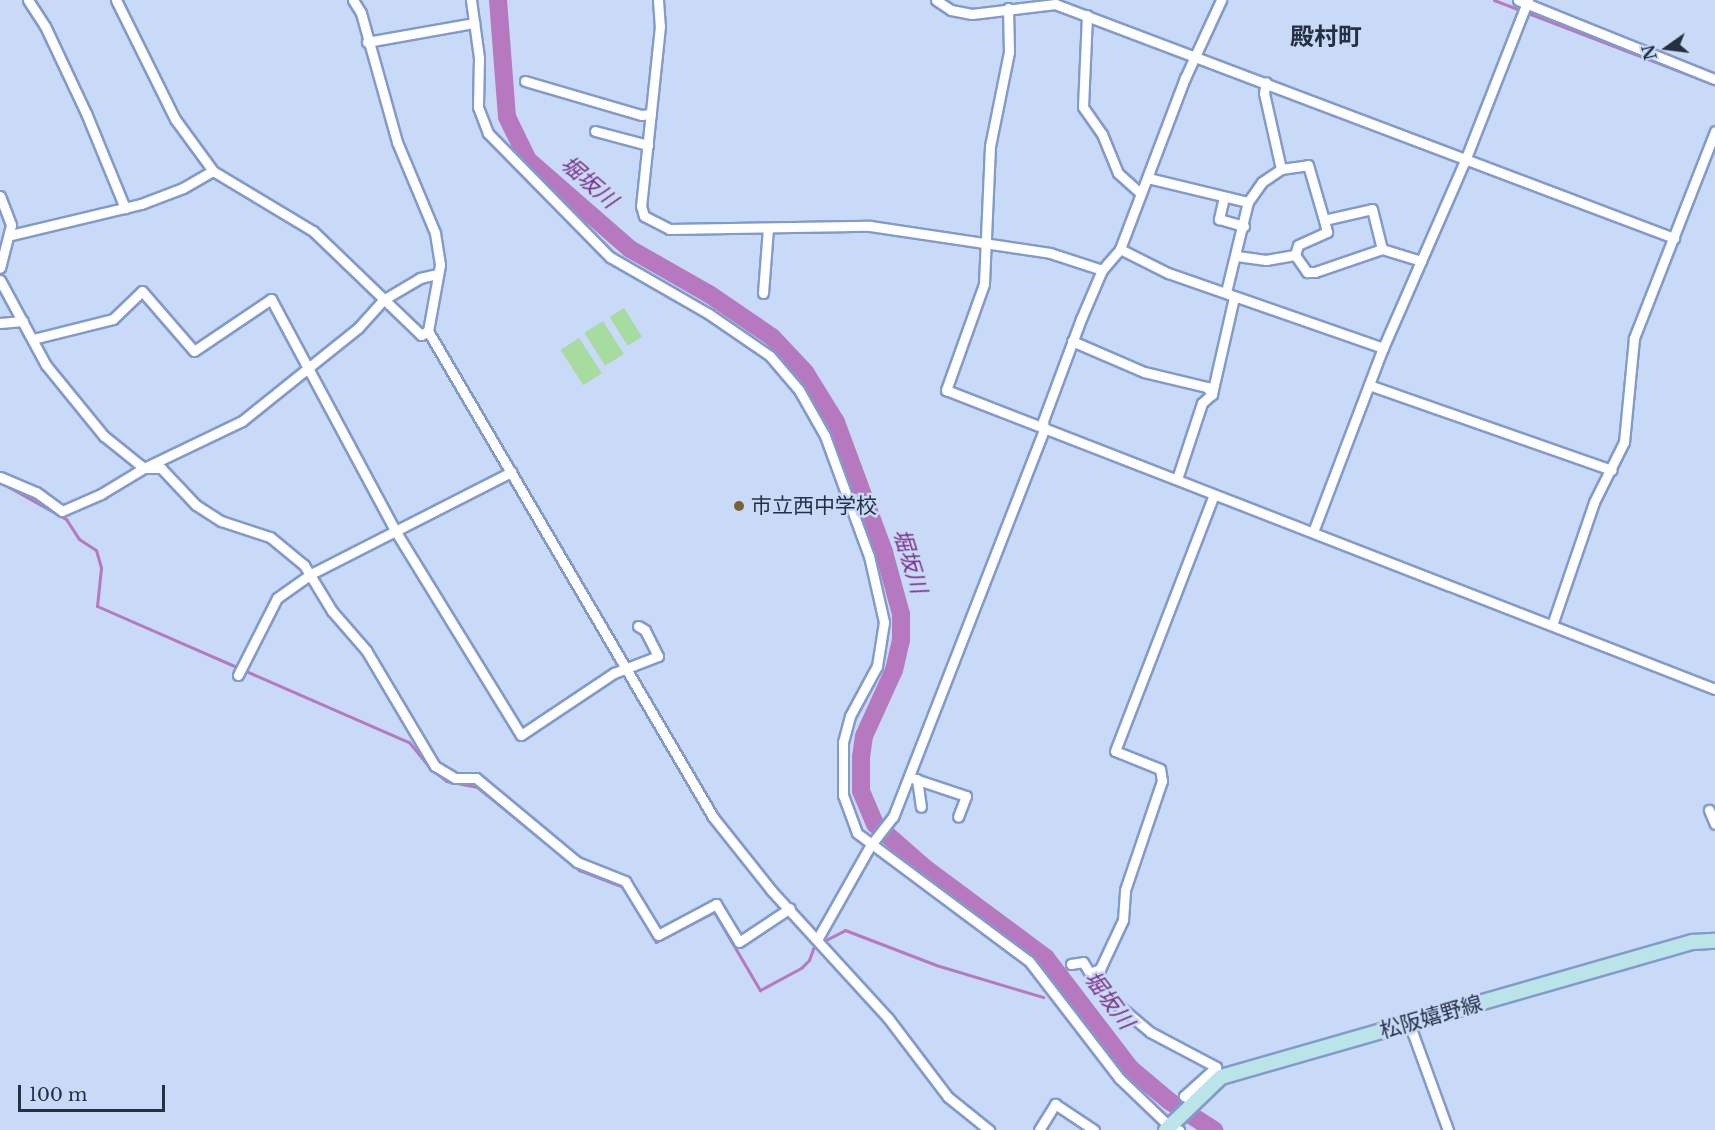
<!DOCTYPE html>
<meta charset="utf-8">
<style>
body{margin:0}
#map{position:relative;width:1715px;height:1130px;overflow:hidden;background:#c9daf8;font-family:"Libre Baskerville","Noto Sans JP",serif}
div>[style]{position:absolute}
.green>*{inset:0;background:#a6dca0;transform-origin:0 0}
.stream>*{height:3px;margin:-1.5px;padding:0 1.5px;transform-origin:1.5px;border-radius:1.5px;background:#b679bf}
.river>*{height:18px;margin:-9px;padding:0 9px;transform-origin:9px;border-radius:9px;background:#b679bf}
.roads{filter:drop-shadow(2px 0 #829bca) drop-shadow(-2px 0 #829bca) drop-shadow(0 2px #829bca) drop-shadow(0 -2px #829bca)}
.street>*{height:9px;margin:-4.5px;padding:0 4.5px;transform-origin:4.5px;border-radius:4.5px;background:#fff}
.secondary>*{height:14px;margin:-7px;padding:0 7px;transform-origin:7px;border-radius:7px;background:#bae4e7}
.dots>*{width:16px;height:16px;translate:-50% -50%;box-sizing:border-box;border:3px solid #c9daf8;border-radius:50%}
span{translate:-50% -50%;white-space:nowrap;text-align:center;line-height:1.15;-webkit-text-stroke:5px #c9daf8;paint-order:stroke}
.poi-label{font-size:21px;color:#253042}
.left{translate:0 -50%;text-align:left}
.street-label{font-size:21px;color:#253042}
.water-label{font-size:22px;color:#7a3086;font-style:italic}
.quarter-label{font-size:24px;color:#253042;font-weight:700}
.north{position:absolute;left:1637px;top:18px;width:60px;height:60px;-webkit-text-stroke:4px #c9daf8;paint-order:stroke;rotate:256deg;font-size:16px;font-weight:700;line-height:24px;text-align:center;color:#253042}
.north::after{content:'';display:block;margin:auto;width:21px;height:27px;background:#253042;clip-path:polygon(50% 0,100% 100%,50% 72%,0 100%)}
.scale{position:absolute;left:18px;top:1085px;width:147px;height:27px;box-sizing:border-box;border:3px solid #253042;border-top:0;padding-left:8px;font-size:18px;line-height:21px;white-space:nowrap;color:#253042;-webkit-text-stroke:4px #c9daf8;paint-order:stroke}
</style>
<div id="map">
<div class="green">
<div style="left:624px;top:308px;width:34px;height:17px;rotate:58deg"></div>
<div style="left:603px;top:321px;width:39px;height:22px;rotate:58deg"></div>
<div style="left:579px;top:338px;width:42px;height:22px;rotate:57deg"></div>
</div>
<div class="stream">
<div style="left:1494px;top:0;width:237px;rotate:21deg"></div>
<div style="left:0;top:482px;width:76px;rotate:29.3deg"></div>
<div style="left:66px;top:519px;width:24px;rotate:57deg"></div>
<div style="left:79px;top:539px;width:20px;rotate:33deg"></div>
<div style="left:96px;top:550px;width:19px;rotate:74deg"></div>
<div style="left:101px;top:568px;width:38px;rotate:96deg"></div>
<div style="left:97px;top:606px;width:340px;rotate:23.6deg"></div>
<div style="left:409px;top:742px;width:32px;rotate:51deg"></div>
<div style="left:429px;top:767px;width:22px;rotate:39deg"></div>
<div style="left:446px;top:781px;width:32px;rotate:11deg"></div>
<div style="left:477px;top:787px;width:132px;rotate:39.1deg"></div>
<div style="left:579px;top:870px;width:47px;rotate:21.1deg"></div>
<div style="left:623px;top:887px;width:64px;rotate:59deg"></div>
<div style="left:656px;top:942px;width:65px;rotate:-27.3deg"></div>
<div style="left:714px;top:912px;width:91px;rotate:59.5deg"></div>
<div style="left:760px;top:990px;width:47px;rotate:-28.2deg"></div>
<div style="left:801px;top:968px;width:11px;rotate:-45deg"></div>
<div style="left:809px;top:960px;width:15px;rotate:-70deg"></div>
<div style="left:814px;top:946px;width:35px;rotate:-27deg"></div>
<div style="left:845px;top:930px;width:97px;rotate:21deg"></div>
<div style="left:936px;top:965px;width:112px;rotate:16.7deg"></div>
</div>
<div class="river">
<div style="left:498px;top:0;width:117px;rotate:85.6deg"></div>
<div style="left:507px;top:117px;width:48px;rotate:64deg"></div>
<div style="left:528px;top:160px;width:135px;rotate:41.1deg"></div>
<div style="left:630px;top:249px;width:91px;rotate:29.7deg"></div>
<div style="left:709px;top:294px;width:76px;rotate:34.3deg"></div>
<div style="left:772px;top:337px;width:48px;rotate:46.7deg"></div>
<div style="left:805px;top:372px;width:59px;rotate:58.2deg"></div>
<div style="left:836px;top:422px;width:139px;rotate:69.7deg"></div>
<div style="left:884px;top:552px;width:64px;rotate:74.7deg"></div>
<div style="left:901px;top:614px;width:26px;rotate:90deg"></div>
<div style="left:901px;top:640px;width:31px;rotate:103deg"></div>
<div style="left:894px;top:670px;width:72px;rotate:114.4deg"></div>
<div style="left:864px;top:736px;width:21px;rotate:98deg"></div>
<div style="left:861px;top:757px;width:34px;rotate:90deg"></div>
<div style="left:861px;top:791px;width:36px;rotate:67deg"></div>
<div style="left:875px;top:824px;width:67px;rotate:41.3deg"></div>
<div style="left:925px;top:868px;width:151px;rotate:36.6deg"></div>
<div style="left:1046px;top:958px;width:140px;rotate:52.6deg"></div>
<div style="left:1131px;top:1069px;width:50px;rotate:40.1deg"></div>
<div style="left:1169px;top:1101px;width:54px;rotate:32.8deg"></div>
</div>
<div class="roads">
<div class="street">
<div style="left:28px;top:0;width:31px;rotate:57deg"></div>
<div style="left:45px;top:26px;width:96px;rotate:64.8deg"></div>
<div style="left:86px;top:113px;width:103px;rotate:67.7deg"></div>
<div style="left:116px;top:0;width:133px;rotate:63.6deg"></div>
<div style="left:175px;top:119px;width:64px;rotate:53.8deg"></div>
<div style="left:213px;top:171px;width:117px;rotate:31deg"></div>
<div style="left:313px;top:231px;width:150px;rotate:43.9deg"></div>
<div style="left:421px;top:335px;width:8px;rotate:-30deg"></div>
<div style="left:353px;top:0;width:15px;rotate:58deg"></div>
<div style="left:361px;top:13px;width:134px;rotate:74.4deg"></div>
<div style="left:397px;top:142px;width:99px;rotate:67.3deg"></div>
<div style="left:435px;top:233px;width:32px;rotate:81deg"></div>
<div style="left:440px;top:265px;width:67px;rotate:100.3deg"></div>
<div style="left:428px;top:331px;width:563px;rotate:59.61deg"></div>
<div style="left:713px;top:817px;width:93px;rotate:51.5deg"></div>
<div style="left:771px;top:890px;width:173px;rotate:47.6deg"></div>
<div style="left:888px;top:1018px;width:99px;rotate:52.8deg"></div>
<div style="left:948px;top:1097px;width:53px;rotate:38.8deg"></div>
<div style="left:471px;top:0;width:59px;rotate:82.1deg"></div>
<div style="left:479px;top:58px;width:49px;rotate:91.2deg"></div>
<div style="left:478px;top:107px;width:28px;rotate:69deg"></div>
<div style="left:488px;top:133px;width:174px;rotate:45.5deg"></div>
<div style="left:610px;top:257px;width:114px;rotate:29.9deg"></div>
<div style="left:709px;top:314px;width:74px;rotate:34.5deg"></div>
<div style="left:770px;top:356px;width:45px;rotate:49.5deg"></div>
<div style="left:799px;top:390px;width:53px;rotate:60.5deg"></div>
<div style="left:825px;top:436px;width:128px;rotate:69.9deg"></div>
<div style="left:869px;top:556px;width:68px;rotate:77.2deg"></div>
<div style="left:884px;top:622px;width:45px;rotate:99deg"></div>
<div style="left:877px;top:666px;width:57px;rotate:118.4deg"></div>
<div style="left:850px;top:716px;width:27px;rotate:105deg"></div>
<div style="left:843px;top:742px;width:53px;rotate:90deg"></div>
<div style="left:843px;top:795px;width:40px;rotate:69.8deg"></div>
<div style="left:857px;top:833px;width:214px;rotate:36.7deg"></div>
<div style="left:1029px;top:961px;width:148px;rotate:52.4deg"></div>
<div style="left:1119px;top:1078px;width:69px;rotate:43.8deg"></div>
<div style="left:1169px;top:1126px;width:11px;rotate:22deg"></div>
<div style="left:658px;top:0;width:26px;rotate:86deg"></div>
<div style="left:660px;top:26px;width:181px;rotate:96deg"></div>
<div style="left:641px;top:206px;width:10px;rotate:73deg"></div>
<div style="left:644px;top:216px;width:28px;rotate:27deg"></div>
<div style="left:669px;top:229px;width:201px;rotate:-0.9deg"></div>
<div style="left:870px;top:226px;width:182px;rotate:8.5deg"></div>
<div style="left:1050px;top:253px;width:55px;rotate:18.1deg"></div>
<div style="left:936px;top:0;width:18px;rotate:34deg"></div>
<div style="left:951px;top:10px;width:21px;rotate:11deg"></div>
<div style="left:972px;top:14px;width:84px;rotate:-6.9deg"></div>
<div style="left:1055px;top:4px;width:662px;rotate:20.71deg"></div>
<div style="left:1518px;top:0;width:212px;rotate:21.9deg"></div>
<div style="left:1008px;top:8px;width:44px;rotate:88.7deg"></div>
<div style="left:1009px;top:52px;width:96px;rotate:101.4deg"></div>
<div style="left:990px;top:146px;width:138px;rotate:92.5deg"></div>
<div style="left:984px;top:284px;width:113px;rotate:109.7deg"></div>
<div style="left:946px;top:390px;width:825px;rotate:21.25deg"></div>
<div style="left:1087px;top:15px;width:92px;rotate:92.5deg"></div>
<div style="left:1083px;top:107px;width:33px;rotate:55deg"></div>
<div style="left:1102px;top:134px;width:42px;rotate:67.7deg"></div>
<div style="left:1118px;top:173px;width:28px;rotate:42deg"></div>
<div style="left:367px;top:42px;width:109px;rotate:-10.1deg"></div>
<div style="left:525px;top:81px;width:121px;rotate:16.3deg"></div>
<div style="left:641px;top:115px;width:10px;rotate:-6deg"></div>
<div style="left:595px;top:131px;width:55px;rotate:14.8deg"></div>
<div style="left:1281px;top:169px;width:27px;rotate:-8deg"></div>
<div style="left:1308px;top:165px;width:57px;rotate:73.8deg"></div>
<div style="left:1324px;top:220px;width:49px;rotate:-12.9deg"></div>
<div style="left:1372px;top:209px;width:41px;rotate:76deg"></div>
<div style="left:1382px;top:249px;width:41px;rotate:17.1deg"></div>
<div style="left:1148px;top:178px;width:103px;rotate:13.5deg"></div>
<div style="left:0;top:196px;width:31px;rotate:69deg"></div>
<div style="left:11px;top:225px;width:44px;rotate:104.3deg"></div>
<div style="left:1224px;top:197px;width:23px;rotate:103deg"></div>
<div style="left:1219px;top:219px;width:26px;rotate:16deg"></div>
<div style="left:11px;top:235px;width:134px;rotate:-13.4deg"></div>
<div style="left:141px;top:204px;width:45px;rotate:-20.9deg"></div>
<div style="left:183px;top:188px;width:34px;rotate:-30deg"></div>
<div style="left:1120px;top:249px;width:54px;rotate:26.6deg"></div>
<div style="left:1168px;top:273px;width:228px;rotate:19.2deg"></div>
<div style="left:1295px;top:255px;width:10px;rotate:-73deg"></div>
<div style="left:1298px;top:245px;width:32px;rotate:-24deg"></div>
<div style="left:1327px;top:232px;width:12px;rotate:-104deg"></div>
<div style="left:1237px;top:256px;width:29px;rotate:8deg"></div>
<div style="left:1266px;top:260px;width:29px;rotate:-10deg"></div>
<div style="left:1295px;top:255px;width:21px;rotate:55deg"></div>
<div style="left:1307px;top:272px;width:8px"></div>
<div style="left:1315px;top:272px;width:71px;rotate:-18.9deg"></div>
<div style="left:0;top:280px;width:97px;rotate:61.6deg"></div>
<div style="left:46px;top:365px;width:92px;rotate:50.8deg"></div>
<div style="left:104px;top:436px;width:51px;rotate:38.7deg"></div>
<div style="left:144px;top:468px;width:17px"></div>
<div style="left:161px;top:468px;width:51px;rotate:46.6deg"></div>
<div style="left:196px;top:505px;width:30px;rotate:33deg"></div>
<div style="left:221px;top:521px;width:52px;rotate:18.1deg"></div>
<div style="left:270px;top:537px;width:44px;rotate:39.5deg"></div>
<div style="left:304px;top:565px;width:54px;rotate:58.7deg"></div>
<div style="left:332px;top:611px;width:52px;rotate:48.9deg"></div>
<div style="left:366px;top:650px;width:135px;rotate:59.3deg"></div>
<div style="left:435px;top:766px;width:23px;rotate:31deg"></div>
<div style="left:455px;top:778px;width:21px"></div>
<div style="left:476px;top:778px;width:131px;rotate:39.7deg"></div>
<div style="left:577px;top:862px;width:52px;rotate:21.6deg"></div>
<div style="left:625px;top:881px;width:63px;rotate:58.6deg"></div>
<div style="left:658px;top:935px;width:66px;rotate:-28.1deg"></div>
<div style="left:716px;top:904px;width:44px;rotate:58.8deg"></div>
<div style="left:739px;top:942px;width:61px;rotate:-33.7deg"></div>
<div style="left:1226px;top:292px;width:93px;rotate:-76.3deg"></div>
<div style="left:1248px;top:202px;width:24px;rotate:-55deg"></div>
<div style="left:1262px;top:182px;width:23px;rotate:-34deg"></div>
<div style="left:1281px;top:169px;width:78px;rotate:-102.6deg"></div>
<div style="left:1264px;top:93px;width:11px;rotate:-80deg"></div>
<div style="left:763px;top:293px;width:65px;rotate:-85.6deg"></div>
<div style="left:0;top:323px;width:23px;rotate:-5deg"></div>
<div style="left:33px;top:339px;width:82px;rotate:-14deg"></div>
<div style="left:113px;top:319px;width:40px;rotate:-44deg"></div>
<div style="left:142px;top:291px;width:79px;rotate:49.1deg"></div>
<div style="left:194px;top:351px;width:93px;rotate:-34deg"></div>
<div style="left:271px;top:299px;width:264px;rotate:61.8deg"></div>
<div style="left:396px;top:532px;width:238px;rotate:58.4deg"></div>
<div style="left:521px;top:735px;width:112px;rotate:-33.7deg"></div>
<div style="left:614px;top:673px;width:47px;rotate:-21.1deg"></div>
<div style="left:658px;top:656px;width:29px;rotate:-117deg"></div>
<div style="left:645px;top:630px;width:8px;rotate:-150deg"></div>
<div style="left:1072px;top:341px;width:78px;rotate:23.3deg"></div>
<div style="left:1144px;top:372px;width:65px;rotate:13.4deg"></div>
<div style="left:1207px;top:387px;width:9px;rotate:54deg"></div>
<div style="left:1369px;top:385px;width:257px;rotate:19.3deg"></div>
<div style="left:0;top:477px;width:39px;rotate:23deg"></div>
<div style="left:36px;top:492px;width:32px;rotate:36deg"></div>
<div style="left:62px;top:511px;width:43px;rotate:-23.6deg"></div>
<div style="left:101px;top:494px;width:50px;rotate:-31.2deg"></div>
<div style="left:144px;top:468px;width:109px;rotate:-25.6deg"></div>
<div style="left:242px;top:421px;width:149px;rotate:-38.7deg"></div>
<div style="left:358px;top:328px;width:38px;rotate:-48deg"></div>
<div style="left:383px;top:300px;width:43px;rotate:-30.7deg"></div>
<div style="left:420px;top:278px;width:18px;rotate:-13deg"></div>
<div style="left:1177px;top:479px;width:80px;rotate:-71.8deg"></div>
<div style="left:1202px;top:403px;width:13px;rotate:-42deg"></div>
<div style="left:1212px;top:394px;width:99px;rotate:-77.2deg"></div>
<div style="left:1313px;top:532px;width:197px;rotate:-69.2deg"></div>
<div style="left:1383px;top:348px;width:207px;rotate:-66.4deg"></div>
<div style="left:1466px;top:158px;width:170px;rotate:-68.6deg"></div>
<div style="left:1552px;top:625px;width:130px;rotate:-71.1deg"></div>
<div style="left:1594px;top:502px;width:67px;rotate:-63.4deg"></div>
<div style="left:1624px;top:442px;width:104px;rotate:-84.5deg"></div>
<div style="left:1634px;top:338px;width:222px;rotate:-68.6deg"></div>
<div style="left:238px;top:675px;width:86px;rotate:-63.1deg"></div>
<div style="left:277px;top:598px;width:42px;rotate:-35.2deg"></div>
<div style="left:311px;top:574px;width:225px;rotate:-27deg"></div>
<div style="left:909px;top:777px;width:60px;rotate:18.4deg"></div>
<div style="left:966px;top:796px;width:22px;rotate:111deg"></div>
<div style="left:917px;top:779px;width:28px;rotate:82deg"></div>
<div style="left:1709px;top:810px;width:15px;rotate:67deg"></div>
<div style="left:818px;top:938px;width:106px;rotate:-60.5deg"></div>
<div style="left:870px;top:846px;width:37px;rotate:-52deg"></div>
<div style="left:893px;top:817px;width:415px;rotate:-68.7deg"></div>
<div style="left:1044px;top:430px;width:9px;rotate:-96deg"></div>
<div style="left:1043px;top:421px;width:109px;rotate:-69.6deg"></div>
<div style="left:1081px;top:319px;width:53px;rotate:-66.8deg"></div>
<div style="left:1102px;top:270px;width:28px;rotate:-49deg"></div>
<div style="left:1120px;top:249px;width:183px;rotate:-69.2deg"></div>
<div style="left:1185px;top:78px;width:86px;rotate:-65.2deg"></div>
<div style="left:1071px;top:964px;width:12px;rotate:-9deg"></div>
<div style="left:1083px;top:962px;width:31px;rotate:59deg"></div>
<div style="left:1099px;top:989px;width:67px;rotate:40.1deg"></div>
<div style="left:1150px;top:1032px;width:75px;rotate:27.9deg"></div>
<div style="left:1216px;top:1067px;width:43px;rotate:137.8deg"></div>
<div style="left:1184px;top:1096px;width:10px;rotate:29deg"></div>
<div style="left:1090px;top:973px;width:11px;rotate:-22deg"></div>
<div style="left:1100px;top:969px;width:54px;rotate:-64.9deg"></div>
<div style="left:1123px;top:920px;width:30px;rotate:-86deg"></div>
<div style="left:1125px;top:890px;width:115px;rotate:-71.3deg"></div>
<div style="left:1162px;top:781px;width:12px;rotate:-99deg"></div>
<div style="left:1160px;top:769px;width:48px;rotate:-158.2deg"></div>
<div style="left:1115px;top:751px;width:274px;rotate:-68.9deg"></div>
<div style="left:1409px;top:1023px;width:114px;rotate:70deg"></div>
<div style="left:1039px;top:1130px;width:31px;rotate:-58deg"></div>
<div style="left:1055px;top:1104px;width:47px;rotate:33.7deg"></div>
</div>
<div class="secondary">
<div style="left:1166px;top:1130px;width:76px;rotate:-43.9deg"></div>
<div style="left:1221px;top:1077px;width:491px;rotate:-16deg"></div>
<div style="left:1693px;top:942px;width:22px;rotate:-3deg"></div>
</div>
</div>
<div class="dots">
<div style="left:739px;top:506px;background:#7b6233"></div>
</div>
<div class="poi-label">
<span class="left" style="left:751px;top:506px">市立西中学校</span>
</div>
<div class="street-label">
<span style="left:1431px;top:1017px;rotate:-16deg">松阪嬉野線</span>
</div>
<div class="water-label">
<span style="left:589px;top:182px;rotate:41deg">堀坂川</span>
<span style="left:910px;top:561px;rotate:73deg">堀坂川</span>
<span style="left:1109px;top:1000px;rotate:53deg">堀坂川</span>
</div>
<div class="quarter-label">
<span style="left:1326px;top:37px">殿村町</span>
</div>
<div class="north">N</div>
<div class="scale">100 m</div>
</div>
